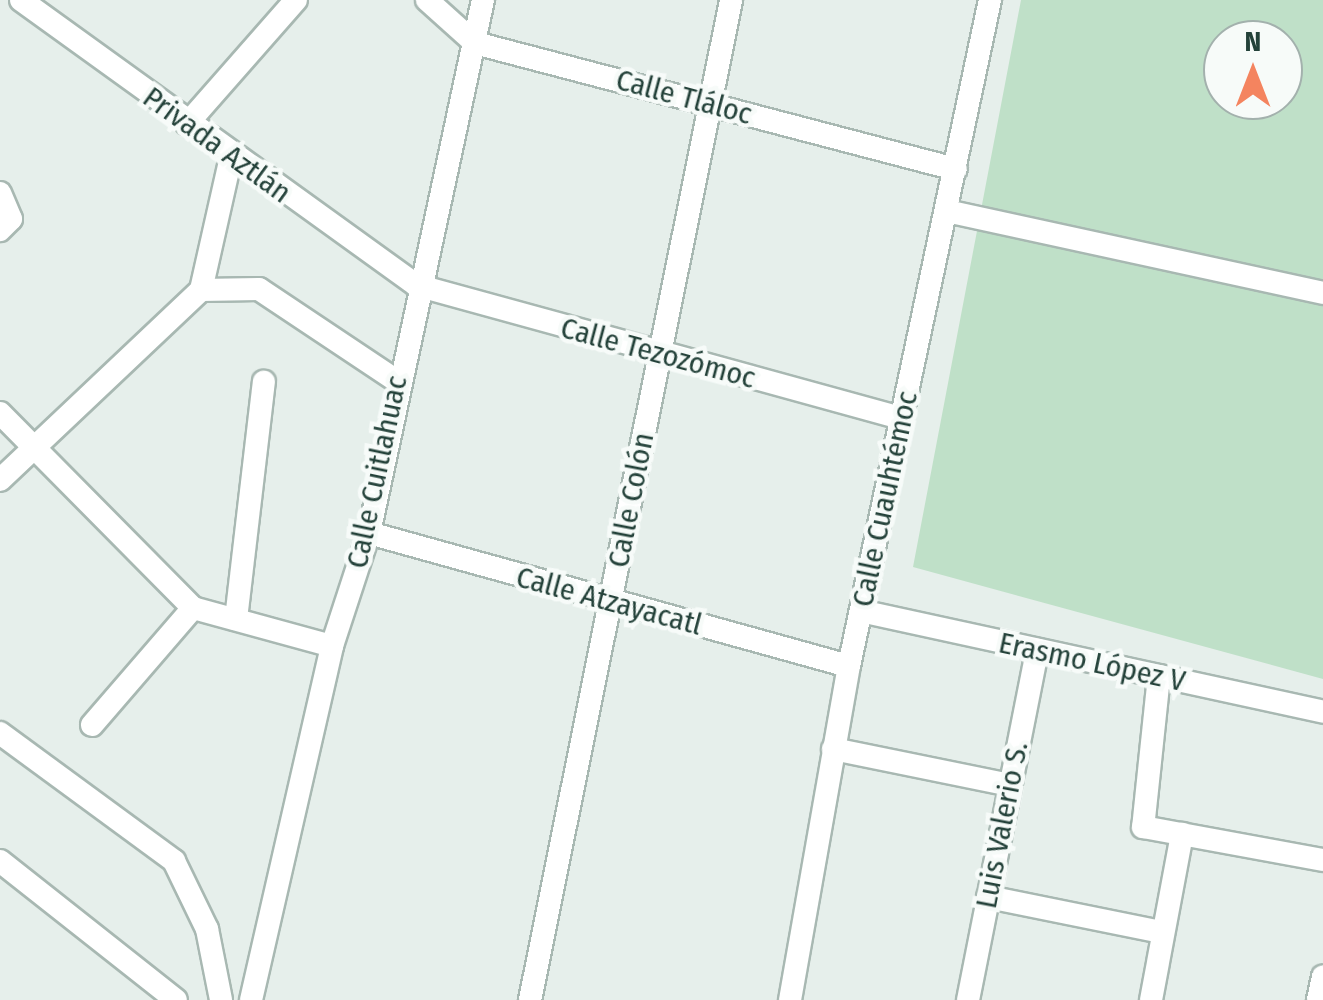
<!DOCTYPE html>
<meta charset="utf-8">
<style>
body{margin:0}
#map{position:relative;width:1323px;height:1000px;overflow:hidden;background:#e6efeb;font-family:"Fira Sans Condensed",sans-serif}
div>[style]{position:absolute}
.green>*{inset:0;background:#bfe0c8}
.roads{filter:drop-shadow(2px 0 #a8b8b2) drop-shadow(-2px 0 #a8b8b2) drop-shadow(0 2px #a8b8b2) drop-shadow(0 -2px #a8b8b2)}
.street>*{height:22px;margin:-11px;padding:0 11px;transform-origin:11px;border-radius:11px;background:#fff}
span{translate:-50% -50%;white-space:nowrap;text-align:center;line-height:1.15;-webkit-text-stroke:9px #f7fbf9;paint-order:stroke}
.street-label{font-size:30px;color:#24423a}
.north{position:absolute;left:1203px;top:20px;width:100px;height:100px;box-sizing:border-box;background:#f7fbf9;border:2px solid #a3b1ad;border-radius:50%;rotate:0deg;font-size:28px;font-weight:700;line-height:40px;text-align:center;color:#24423a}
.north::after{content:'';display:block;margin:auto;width:35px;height:45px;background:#f4845f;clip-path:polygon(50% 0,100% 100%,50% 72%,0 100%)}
</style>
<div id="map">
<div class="green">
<div style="clip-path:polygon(evenodd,1021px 0,1323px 0,1323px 679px,913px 567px,1021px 0,1223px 40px,1283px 40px,1283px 100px,1223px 100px,1223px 40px)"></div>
</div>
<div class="roads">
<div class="street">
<div style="left:21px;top:0;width:487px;rotate:35.8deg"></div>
<div style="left:416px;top:285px;width:503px;rotate:15.34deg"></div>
<div style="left:427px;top:0;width:64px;rotate:41.9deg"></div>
<div style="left:475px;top:43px;width:497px;rotate:14.7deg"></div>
<div style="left:187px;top:124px;width:165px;rotate:-48.7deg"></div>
<div style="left:0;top:193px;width:28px;rotate:67deg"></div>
<div style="left:11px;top:219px;width:16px;rotate:135deg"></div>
<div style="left:947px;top:211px;width:385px;rotate:12.3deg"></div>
<div style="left:201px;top:290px;width:58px;rotate:-1deg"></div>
<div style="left:259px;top:289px;width:166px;rotate:33.7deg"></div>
<div style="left:201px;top:290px;width:136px;rotate:-77.3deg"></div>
<div style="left:0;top:413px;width:274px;rotate:45.3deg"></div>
<div style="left:193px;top:608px;width:144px;rotate:15.3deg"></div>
<div style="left:0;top:480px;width:277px;rotate:-43.4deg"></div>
<div style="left:369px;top:533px;width:498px;rotate:15.5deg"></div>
<div style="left:861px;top:611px;width:473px;rotate:12.3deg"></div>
<div style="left:236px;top:619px;width:239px;rotate:-83.3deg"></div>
<div style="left:1159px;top:676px;width:152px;rotate:96deg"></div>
<div style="left:1143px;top:827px;width:183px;rotate:10.4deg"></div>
<div style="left:92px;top:725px;width:155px;rotate:-49.2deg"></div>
<div style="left:0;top:733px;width:216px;rotate:36.3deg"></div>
<div style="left:174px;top:861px;width:76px;rotate:64.1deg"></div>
<div style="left:207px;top:929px;width:72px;rotate:78.8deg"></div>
<div style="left:833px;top:749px;width:181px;rotate:11.5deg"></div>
<div style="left:0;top:861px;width:224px;rotate:38.3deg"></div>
<div style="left:988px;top:897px;width:177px;rotate:11.4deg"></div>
<div style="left:251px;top:1000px;width:363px;rotate:-77.1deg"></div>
<div style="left:332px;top:646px;width:119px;rotate:-71.9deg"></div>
<div style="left:369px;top:533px;width:545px;rotate:-77.93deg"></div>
<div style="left:530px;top:1000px;width:1020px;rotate:-78.63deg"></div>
<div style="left:790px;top:1000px;width:339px;rotate:-80deg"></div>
<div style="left:849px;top:666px;width:681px;rotate:-78.05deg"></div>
<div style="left:968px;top:1000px;width:357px;rotate:-78.8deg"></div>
<div style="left:1151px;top:1000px;width:169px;rotate:-79.4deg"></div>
<div style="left:1318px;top:1000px;width:24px;rotate:-78deg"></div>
</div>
</div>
<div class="street-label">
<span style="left:684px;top:97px;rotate:15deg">Calle Tláloc</span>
<span style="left:217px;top:145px;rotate:36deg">Privada Aztlán</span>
<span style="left:658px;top:353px;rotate:15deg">Calle Tezozómoc</span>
<span style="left:377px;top:472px;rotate:-78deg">Calle Cuitlahuac</span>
<span style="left:885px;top:499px;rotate:-78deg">Calle Cuauhtémoc</span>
<span style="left:631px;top:500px;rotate:-79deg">Calle Colón</span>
<span style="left:609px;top:601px;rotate:15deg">Calle Atzayacatl</span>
<span style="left:1092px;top:662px;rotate:12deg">Erasmo López V</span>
<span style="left:1002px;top:825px;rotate:-79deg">Luis Valerio S.</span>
</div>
<div class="north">N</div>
</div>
